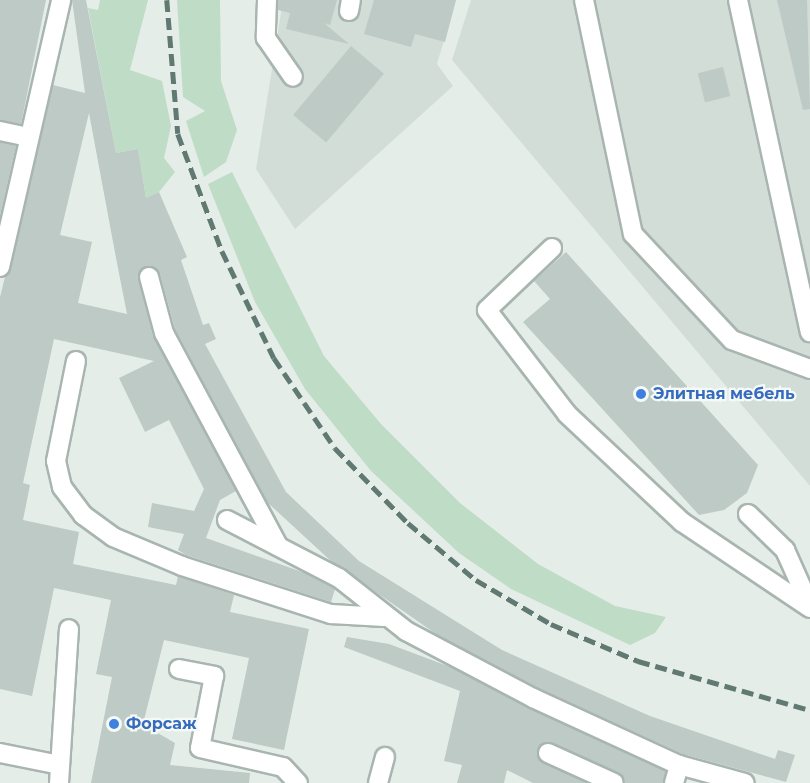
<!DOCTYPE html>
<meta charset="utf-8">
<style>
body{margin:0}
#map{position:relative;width:810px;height:783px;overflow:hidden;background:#e5ede9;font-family:Montserrat,sans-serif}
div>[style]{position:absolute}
.built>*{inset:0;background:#d3ddd8}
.green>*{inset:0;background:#bfdcc7}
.building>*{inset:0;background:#bdcac5;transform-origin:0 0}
.roads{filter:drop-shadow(2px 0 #a8b5b0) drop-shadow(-2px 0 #a8b5b0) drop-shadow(0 2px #a8b5b0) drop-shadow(0 -2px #a8b5b0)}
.minor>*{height:18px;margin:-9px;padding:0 9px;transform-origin:9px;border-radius:9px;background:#fff}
.rail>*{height:4.5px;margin-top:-2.25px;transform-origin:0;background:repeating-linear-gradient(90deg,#607972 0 12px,transparent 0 18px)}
.dots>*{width:16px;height:16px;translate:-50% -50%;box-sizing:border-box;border:3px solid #f5f9f7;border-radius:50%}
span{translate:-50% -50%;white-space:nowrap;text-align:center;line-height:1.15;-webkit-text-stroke:4.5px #f5f9f7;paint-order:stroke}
.shop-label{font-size:16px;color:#366cbe;font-weight:700}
.left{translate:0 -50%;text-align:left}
</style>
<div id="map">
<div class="built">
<div style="clip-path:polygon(283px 0,456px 0,437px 64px,453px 86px,295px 229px,256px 169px)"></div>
<div style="clip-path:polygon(471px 0,810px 0,810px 486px,452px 60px)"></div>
</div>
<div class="green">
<div style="clip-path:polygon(100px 0,148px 0,130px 70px,162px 81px,171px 126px,164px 158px,175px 172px,159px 192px,146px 198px,138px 149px,116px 153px,88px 8px,98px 10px)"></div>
<div style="clip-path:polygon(177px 0,220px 0,221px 81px,237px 130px,226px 162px,204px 177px,186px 121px,205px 111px,183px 97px)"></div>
<div style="clip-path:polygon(232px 172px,324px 356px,381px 424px,460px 503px,538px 564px,615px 606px,666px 617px,655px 633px,630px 645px,511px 589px,459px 553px,371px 471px,305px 389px,255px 302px,208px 184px)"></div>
</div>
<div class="building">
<div style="clip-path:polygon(0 0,46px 0,21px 124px,0 120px)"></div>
<div style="clip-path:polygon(evenodd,72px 0,86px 0,116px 153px,138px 149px,146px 198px,159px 192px,187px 257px,181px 260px,203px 325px,209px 323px,216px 339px,205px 344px,286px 492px,359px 561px,502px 650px,650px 716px,775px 759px,778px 750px,795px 755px,786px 782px,683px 754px,538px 688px,439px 636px,331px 561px,268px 503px,175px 329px,160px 274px,151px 266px,141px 270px,138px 279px,153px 336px,236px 491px,220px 500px,206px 538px,305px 573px,335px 589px,331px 602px,186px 555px,178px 550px,184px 534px,148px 527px,152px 503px,194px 511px,204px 489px,169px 420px,145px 432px,119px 378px,154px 361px,54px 339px,23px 483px,30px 485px,23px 520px,79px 532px,73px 564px,176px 585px,178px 576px,234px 595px,230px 612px,309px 629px,284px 750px,232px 739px,249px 658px,164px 640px,144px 720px,130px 717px,175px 743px,170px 765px,250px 773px,249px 783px,91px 783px,112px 677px,96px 674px,111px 600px,54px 588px,32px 696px,0 689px,0 297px,53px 85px,85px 93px,72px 0,89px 113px,116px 258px,127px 314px,78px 303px,92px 242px,60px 235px,89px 113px)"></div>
<div style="clip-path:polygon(278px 0,337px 0,330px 25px,324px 23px,349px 44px,286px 29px,290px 13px,278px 10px)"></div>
<div style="clip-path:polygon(374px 0,456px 0,445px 42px,415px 34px,411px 47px,364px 34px)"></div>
<div style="clip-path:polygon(777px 0,807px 0,810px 109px,803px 110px)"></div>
<div style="left:351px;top:46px;width:43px;height:90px;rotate:40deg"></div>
<div style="left:723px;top:67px;width:30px;height:26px;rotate:76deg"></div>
<div style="clip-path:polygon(0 142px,16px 146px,0 216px)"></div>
<div style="clip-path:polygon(566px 252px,758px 465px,747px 493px,724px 510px,699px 515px,523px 322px,550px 299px,534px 281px)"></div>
<div style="clip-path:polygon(347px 637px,389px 644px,453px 668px,666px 771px,663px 783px,625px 783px,619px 773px,548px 742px,538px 748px,539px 760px,587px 783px,533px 783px,507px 770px,504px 783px,457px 783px,462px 765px,444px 761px,460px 691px,344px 647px)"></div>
</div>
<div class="roads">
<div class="minor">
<div style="left:267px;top:0;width:38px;rotate:92deg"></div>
<div style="left:266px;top:38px;width:47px;rotate:55.3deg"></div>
<div style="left:584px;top:0;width:239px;rotate:78.2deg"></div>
<div style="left:633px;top:234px;width:145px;rotate:47deg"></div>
<div style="left:732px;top:340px;width:83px;rotate:20.4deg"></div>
<div style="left:738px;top:0;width:340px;rotate:77.8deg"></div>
<div style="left:349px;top:11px;width:11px;rotate:-80deg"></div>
<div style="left:0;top:131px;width:30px;rotate:12deg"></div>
<div style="left:552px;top:248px;width:90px;rotate:136.4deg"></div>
<div style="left:487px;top:310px;width:131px;rotate:52.4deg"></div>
<div style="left:567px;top:414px;width:158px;rotate:43.2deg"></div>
<div style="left:682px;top:522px;width:154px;rotate:33.9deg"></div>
<div style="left:0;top:267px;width:274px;rotate:-77.1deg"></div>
<div style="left:149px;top:277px;width:58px;rotate:75deg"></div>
<div style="left:164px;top:333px;width:242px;rotate:61.8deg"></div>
<div style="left:76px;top:361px;width:102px;rotate:101.3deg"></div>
<div style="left:56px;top:461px;width:27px;rotate:77deg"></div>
<div style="left:62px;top:487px;width:35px;rotate:53deg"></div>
<div style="left:83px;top:515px;width:37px;rotate:36deg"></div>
<div style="left:113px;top:537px;width:75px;rotate:22.8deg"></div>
<div style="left:182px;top:566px;width:157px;rotate:17.9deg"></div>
<div style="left:331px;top:614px;width:53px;rotate:3.2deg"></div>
<div style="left:748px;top:514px;width:52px;rotate:44.2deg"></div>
<div style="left:785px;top:550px;width:61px;rotate:65.9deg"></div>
<div style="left:227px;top:520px;width:126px;rotate:27.4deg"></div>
<div style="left:339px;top:578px;width:85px;rotate:38.3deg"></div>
<div style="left:406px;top:631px;width:144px;rotate:27.8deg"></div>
<div style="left:533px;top:698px;width:161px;rotate:24.7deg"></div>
<div style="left:679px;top:765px;width:68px;rotate:15.3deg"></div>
<div style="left:179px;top:669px;width:36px;rotate:11deg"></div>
<div style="left:214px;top:676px;width:73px;rotate:101deg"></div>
<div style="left:200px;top:748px;width:85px;rotate:12.9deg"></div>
<div style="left:283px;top:767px;width:22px;rotate:47deg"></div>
<div style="left:0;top:753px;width:61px;rotate:11.3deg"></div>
<div style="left:548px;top:753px;width:72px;rotate:24.4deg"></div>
<div style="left:59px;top:783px;width:154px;rotate:-86.3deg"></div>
<div style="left:378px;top:783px;width:27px;rotate:-75deg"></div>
<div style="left:674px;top:783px;width:19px;rotate:-74deg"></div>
</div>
</div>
<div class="rail">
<div style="left:167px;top:0;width:134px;rotate:85.3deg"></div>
<div style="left:178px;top:134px;width:125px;rotate:69.4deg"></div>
<div style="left:222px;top:251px;width:119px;rotate:64.1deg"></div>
<div style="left:274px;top:358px;width:109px;rotate:55.9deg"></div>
<div style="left:335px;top:448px;width:105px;rotate:45.8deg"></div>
<div style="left:408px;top:523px;width:89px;rotate:40deg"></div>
<div style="left:476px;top:580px;width:87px;rotate:30.4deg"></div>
<div style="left:551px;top:624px;width:95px;rotate:23deg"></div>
<div style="left:638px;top:661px;width:179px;rotate:15.9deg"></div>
</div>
<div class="dots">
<div style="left:641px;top:394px;background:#3f7fe0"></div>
<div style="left:114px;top:724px;background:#3f7fe0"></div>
</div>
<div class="shop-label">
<span class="left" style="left:653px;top:394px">Элитная мебель</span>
<span class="left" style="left:126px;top:724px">Форсаж</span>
</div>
</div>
